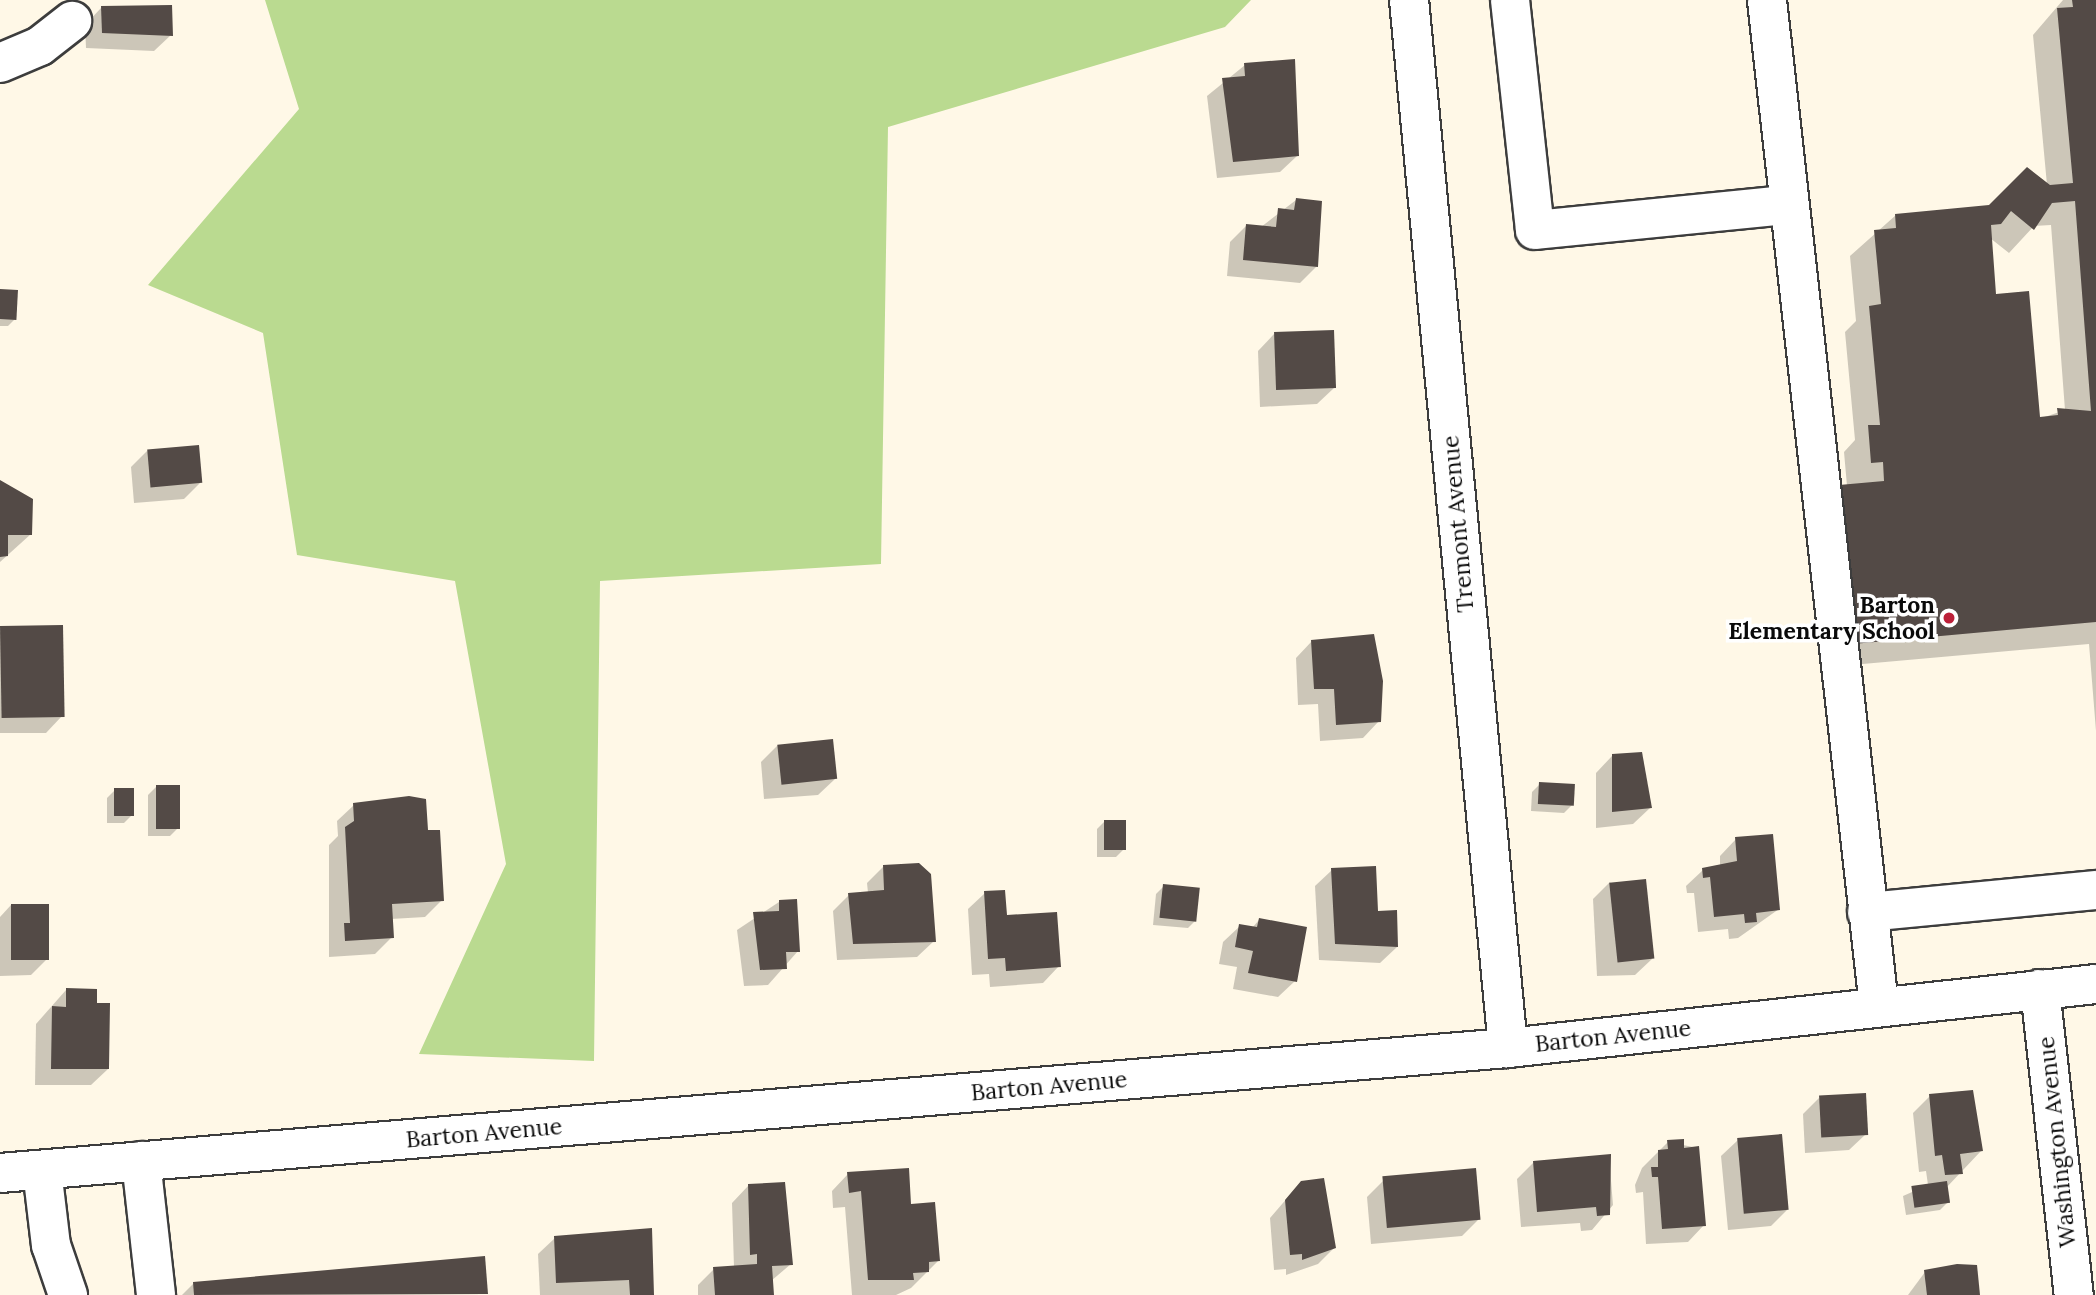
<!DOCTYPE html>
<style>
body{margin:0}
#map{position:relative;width:2096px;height:1295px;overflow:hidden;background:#fff8e7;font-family:Lora,serif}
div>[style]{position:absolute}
.forest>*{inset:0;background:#bada90}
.shadow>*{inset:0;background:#0003}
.building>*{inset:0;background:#534a46;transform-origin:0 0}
.roads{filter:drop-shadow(2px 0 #3d3d3d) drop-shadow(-2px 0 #3d3d3d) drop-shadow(0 2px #3d3d3d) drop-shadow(0 -2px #3d3d3d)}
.minor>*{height:38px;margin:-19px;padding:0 19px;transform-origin:19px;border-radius:19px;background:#fff}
.dots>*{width:19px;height:19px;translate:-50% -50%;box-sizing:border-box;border:4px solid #fff;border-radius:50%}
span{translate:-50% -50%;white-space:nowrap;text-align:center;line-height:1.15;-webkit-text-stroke:7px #fff;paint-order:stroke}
.street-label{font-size:23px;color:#0a0a0a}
.poi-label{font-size:23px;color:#0a0a0a;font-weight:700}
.right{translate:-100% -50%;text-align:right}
</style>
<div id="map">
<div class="forest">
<div style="clip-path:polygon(265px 0,1251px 0,1225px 27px,888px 127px,881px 564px,600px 581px,594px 1061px,419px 1054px,506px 864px,455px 581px,297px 555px,263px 333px,148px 285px,299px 109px)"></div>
</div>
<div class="shadow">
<div style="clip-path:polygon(evenodd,2063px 0,2096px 0,2096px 731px,2089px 644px,1829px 667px,1847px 486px,1844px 452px,1855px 440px,1845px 332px,1856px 321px,1850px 256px,1896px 215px,1990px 207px,2047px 185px,2033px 35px,2063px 0,2051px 225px,2065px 410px,2039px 419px,1994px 296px,1990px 238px,2009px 253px,2034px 226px,2051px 225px)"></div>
<div style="clip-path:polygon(101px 8px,171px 35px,154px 51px,86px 48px,85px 25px)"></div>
<div style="clip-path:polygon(1245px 65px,1297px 156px,1280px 172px,1217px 178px,1207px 96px)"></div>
<div style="clip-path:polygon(1296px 200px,1317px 266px,1300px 283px,1227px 276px,1230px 242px,1246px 226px,1261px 227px)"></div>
<div style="clip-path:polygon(0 291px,16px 318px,8px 326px,0 326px)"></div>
<div style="clip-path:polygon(1274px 334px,1334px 388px,1317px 404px,1260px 407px,1258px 351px)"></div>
<div style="clip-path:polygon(147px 451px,200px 483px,184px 499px,134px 503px,131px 467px)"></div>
<div style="clip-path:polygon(0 482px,31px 500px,31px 534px,0 562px)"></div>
<div style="clip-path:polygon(0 631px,62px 716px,46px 733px,0 733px)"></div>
<div style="clip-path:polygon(1312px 641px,1379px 721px,1363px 738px,1320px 741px,1318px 704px,1298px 705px,1296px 658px)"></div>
<div style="clip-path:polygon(778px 745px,835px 779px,818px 795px,764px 799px,761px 762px)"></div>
<div style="clip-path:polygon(1612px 756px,1650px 808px,1633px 824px,1596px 828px,1596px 773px)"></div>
<div style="clip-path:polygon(1540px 784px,1572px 805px,1564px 813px,1531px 811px,1532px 792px)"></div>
<div style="clip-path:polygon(156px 787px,178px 828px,170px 836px,148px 836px,148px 795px)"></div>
<div style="clip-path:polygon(115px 790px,132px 815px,124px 823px,107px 823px,107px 798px)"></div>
<div style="clip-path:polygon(354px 805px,426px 832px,442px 900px,425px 917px,391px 919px,392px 937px,375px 954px,329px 957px,329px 845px,338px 836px,337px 821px)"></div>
<div style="clip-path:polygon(1105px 821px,1124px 849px,1116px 857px,1097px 857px,1097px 829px)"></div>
<div style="clip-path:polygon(1736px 839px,1779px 909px,1738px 938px,1729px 939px,1728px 929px,1698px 932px,1694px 893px,1687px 893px,1686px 886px,1703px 870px,1720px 866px,1720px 856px)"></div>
<div style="clip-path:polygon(884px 866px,934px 941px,917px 957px,837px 960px,833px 911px,849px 895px,868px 893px,867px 883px)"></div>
<div style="clip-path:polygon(1332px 870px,1376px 913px,1397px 947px,1380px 963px,1319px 960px,1315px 886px)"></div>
<div style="clip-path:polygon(1610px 882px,1652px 959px,1635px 975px,1597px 976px,1593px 899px)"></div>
<div style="clip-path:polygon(1164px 886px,1195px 921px,1188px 928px,1153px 925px,1156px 894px)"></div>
<div style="clip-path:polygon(985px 893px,1059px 966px,1043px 983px,990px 987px,989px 974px,972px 975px,968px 909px)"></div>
<div style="clip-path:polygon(779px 902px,798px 951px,768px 985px,744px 986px,737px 930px)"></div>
<div style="clip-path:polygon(11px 905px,47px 959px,31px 975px,0 976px,0 917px)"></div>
<div style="clip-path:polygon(1259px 920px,1295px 981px,1278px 997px,1233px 989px,1237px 967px,1219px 964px,1223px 942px,1240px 926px,1252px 928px)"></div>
<div style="clip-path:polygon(66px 990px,95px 1005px,108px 1069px,91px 1085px,35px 1085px,36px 1024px)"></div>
<div style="clip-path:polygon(1930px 1096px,1981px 1151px,1946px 1188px,1948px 1202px,1940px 1210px,1906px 1215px,1903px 1196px,1928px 1185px,1926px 1171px,1919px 1172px,1913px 1113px)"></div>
<div style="clip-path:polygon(1819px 1098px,1866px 1134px,1849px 1150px,1805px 1153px,1803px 1114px)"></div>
<div style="clip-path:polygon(1738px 1140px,1787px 1210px,1771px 1226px,1728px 1230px,1721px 1156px)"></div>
<div style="clip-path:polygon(1668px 1142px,1698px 1148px,1704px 1225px,1688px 1242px,1646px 1244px,1643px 1192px,1636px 1193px,1635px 1185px,1642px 1168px)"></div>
<div style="clip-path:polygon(1609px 1156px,1613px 1205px,1592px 1230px,1581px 1231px,1580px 1223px,1521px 1227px,1517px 1179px,1534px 1162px)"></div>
<div style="clip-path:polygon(848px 1174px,910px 1206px,938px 1261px,911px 1288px,896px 1295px,852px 1295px,845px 1207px,833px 1208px,832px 1191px)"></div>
<div style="clip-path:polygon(1383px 1181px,1479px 1219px,1462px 1236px,1371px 1244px,1367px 1197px)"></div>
<div style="clip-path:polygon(1301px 1182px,1334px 1248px,1318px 1264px,1286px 1275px,1286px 1269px,1274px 1270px,1270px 1218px)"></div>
<div style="clip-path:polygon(784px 1184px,791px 1264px,771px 1281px,772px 1295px,698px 1295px,698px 1285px,714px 1269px,734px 1268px,732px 1203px,748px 1186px)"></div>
<div style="clip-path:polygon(650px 1230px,653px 1295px,540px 1295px,538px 1254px,555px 1238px)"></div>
<div style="clip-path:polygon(1925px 1272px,1978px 1295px,1908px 1295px)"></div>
<div style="clip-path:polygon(193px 1284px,486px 1294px,182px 1295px)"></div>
</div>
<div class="building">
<div style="clip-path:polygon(evenodd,2072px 0,2096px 0,2096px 622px,1853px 644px,1839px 485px,1884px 481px,1883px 462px,1871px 463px,1868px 425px,1880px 425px,1869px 306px,1881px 304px,1874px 230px,1896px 228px,1895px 214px,1989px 205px,2027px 167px,2050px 185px,2073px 183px,2057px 8px,2073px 7px,2072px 0,2075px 201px,2091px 411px,2057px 408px,2058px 415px,2040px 417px,2029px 291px,1996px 294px,1991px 225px,2001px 224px,2011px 211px,2034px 230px,2052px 203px,2075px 201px)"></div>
<div style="clip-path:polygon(172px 5px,173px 36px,102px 33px,101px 6px)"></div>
<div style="clip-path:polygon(1295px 59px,1299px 156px,1233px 162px,1222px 78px,1245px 76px,1244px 63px)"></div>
<div style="clip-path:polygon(1296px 198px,1322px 201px,1318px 267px,1243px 260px,1246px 224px,1276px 227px,1278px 208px,1294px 210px)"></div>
<div style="left:0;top:289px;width:18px;height:30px;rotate:3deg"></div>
<div style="left:1334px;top:330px;width:58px;height:60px;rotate:88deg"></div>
<div style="left:199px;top:445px;width:38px;height:52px;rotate:85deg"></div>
<div style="clip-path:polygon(0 480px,33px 499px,32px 535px,8px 535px,8px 556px,0 557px)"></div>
<div style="left:63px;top:625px;width:92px;height:63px;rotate:89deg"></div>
<div style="clip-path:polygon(1374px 634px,1383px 681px,1381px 722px,1336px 725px,1334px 689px,1314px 689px,1311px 640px)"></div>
<div style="left:833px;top:739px;width:40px;height:56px;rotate:84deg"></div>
<div style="clip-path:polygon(1642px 752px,1652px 808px,1612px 812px,1612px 754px)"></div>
<div style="left:1539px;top:782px;width:36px;height:22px;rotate:3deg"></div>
<div style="left:156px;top:785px;width:24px;height:44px"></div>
<div style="left:134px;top:788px;width:28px;height:20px;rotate:90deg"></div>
<div style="clip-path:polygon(409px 796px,426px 799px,428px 830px,440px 830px,444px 901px,392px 904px,394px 938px,345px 941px,344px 923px,350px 923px,345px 827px,354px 821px,353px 803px)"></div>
<div style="left:1104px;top:820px;width:22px;height:30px"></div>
<div style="clip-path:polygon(1773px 834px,1780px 910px,1756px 913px,1757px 922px,1745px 923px,1744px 914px,1714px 917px,1710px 877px,1703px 878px,1702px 868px,1737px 861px,1735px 837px)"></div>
<div style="clip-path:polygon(919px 863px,931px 874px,936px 942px,853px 944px,848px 893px,884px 890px,883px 865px)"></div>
<div style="clip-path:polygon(1376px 866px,1378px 911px,1397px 910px,1398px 947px,1335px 944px,1331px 868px)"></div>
<div style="left:1646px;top:879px;width:80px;height:37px;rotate:84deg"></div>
<div style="left:1163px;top:884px;width:37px;height:34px;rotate:6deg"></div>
<div style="clip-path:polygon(1005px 890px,1007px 915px,1057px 912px,1061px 967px,1006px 971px,1005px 958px,988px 959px,984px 891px)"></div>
<div style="clip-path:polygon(797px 899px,800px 952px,786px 952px,787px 969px,760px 970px,753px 912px,779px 911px,779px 900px)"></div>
<div style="left:11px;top:904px;width:38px;height:56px"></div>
<div style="clip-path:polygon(1259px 918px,1307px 927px,1297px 982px,1248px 973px,1253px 951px,1235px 947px,1239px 924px,1257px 927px)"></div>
<div style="clip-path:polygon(66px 988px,97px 989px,97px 1003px,110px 1003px,109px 1069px,51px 1069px,52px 1006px,66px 1007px)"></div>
<div style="clip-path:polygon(1973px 1090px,1983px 1151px,1960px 1154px,1963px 1174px,1945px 1175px,1942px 1155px,1935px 1156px,1929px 1094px)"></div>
<div style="left:1866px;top:1093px;width:42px;height:47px;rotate:87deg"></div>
<div style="left:1782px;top:1134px;width:76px;height:45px;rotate:85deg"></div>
<div style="clip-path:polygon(1684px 1139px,1684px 1148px,1699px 1146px,1706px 1226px,1662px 1229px,1658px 1177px,1652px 1177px,1651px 1167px,1658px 1167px,1658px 1150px,1668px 1149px,1667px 1140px)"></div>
<div style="clip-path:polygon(1611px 1154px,1610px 1215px,1597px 1216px,1596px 1207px,1537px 1212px,1533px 1161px)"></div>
<div style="clip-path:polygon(909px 1168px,911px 1204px,935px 1202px,940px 1261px,929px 1262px,929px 1272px,913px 1273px,914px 1280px,868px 1280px,861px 1191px,849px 1193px,847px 1172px)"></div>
<div style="left:1476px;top:1168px;width:52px;height:94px;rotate:85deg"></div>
<div style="clip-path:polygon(1324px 1178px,1336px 1248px,1302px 1260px,1302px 1254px,1290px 1255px,1285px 1200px,1301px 1181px)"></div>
<div style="left:1947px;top:1181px;width:22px;height:36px;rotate:82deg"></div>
<div style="clip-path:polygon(785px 1182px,793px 1265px,772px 1266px,774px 1295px,715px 1295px,713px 1267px,757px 1264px,757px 1254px,750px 1255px,748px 1184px)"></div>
<div style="clip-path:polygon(652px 1228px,654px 1295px,630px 1295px,629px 1280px,556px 1283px,554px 1236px)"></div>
<div style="clip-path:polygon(485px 1256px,488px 1294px,194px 1295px,193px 1282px)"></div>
<div style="clip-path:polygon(1957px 1264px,1977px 1265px,1980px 1295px,1927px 1295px,1924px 1270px)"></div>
</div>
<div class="roads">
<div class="minor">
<div style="left:1409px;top:0;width:1053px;rotate:84.6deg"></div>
<div style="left:1510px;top:0;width:231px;rotate:83.8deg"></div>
<div style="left:1535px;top:230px;width:253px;rotate:-5.7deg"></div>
<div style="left:1767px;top:0;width:1013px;rotate:83.65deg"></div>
<div style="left:0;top:63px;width:43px;rotate:-23deg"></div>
<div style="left:40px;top:46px;width:41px;rotate:-38deg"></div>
<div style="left:1867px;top:912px;width:230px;rotate:-5.5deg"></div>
<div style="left:2040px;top:989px;width:308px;rotate:83.7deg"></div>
<div style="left:141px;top:1161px;width:135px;rotate:83.6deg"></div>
<div style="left:42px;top:1170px;width:76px;rotate:83.2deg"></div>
<div style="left:51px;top:1245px;width:53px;rotate:71.2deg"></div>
<div style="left:0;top:1173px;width:1513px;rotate:-4.74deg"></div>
<div style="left:1508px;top:1048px;width:591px;rotate:-6.21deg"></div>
</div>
</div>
<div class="dots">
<div style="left:1949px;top:618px;background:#bc2039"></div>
</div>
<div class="street-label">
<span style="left:1458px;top:524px;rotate:-95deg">Tremont Avenue</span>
<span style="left:1613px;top:1036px;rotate:-6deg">Barton Avenue</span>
<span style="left:1049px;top:1086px;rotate:-5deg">Barton Avenue</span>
<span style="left:484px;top:1133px;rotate:-5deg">Barton Avenue</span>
<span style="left:2057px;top:1142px;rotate:-96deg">Washington Avenue</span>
</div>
<div class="poi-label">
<span class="right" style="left:1935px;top:618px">Barton<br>Elementary School</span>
</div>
</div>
